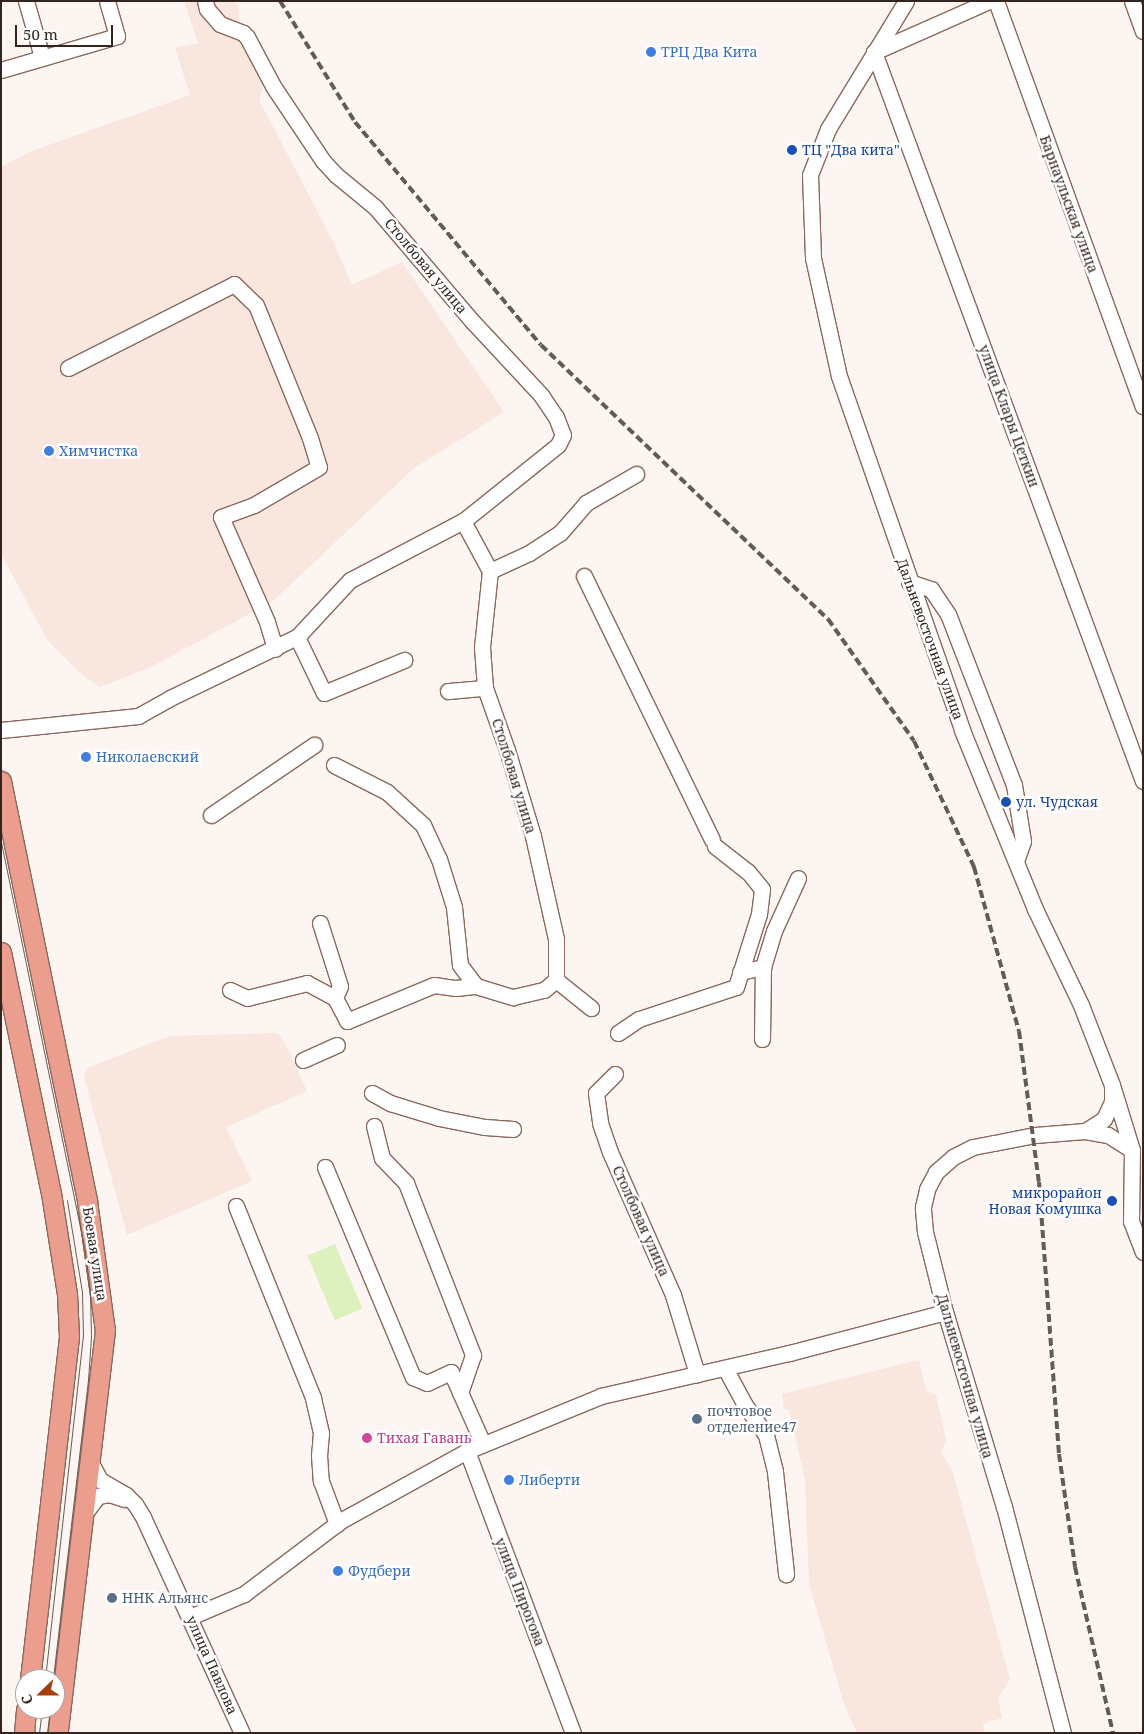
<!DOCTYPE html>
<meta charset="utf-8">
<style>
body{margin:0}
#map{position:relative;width:1144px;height:1734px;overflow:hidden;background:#fdf5f2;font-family:"Noto Serif",serif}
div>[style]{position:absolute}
.built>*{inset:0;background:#f9e6df}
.green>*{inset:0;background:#ddf1bf;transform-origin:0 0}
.roads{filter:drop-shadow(1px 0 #8a685c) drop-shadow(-1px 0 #8a685c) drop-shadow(0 1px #8a685c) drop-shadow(0 -1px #8a685c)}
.minor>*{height:15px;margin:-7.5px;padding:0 7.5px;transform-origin:7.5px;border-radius:7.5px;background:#fff}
.major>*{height:19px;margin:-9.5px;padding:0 9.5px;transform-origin:9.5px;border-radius:9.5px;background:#ec9e8e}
.tram>*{height:1px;margin:-0.5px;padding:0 0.5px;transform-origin:0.5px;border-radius:0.5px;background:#675a55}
.rail>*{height:4px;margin-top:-2px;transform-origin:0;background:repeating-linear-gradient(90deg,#675a55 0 8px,transparent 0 12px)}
.dots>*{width:14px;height:14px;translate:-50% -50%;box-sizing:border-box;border:2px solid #fff;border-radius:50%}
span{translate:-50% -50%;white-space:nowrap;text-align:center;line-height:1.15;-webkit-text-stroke:5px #fff;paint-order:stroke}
.shop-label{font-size:14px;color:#366cbe}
.left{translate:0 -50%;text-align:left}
.transit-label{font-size:14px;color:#164399}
.right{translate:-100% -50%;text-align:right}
.street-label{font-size:14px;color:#33241f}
.service-label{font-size:14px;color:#4e5e75}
.hotel-label{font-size:14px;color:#b23c85}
.frame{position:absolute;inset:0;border:2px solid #33241f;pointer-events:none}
.north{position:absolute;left:15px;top:1669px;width:50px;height:50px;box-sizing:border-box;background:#fff;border:1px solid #ada7a5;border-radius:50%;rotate:248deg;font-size:14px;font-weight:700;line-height:20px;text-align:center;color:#33241f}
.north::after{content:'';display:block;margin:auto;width:18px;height:22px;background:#a33f0b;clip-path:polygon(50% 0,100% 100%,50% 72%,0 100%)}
.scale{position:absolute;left:15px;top:25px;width:98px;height:22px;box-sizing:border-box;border:2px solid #33241f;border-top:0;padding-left:6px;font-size:15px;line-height:18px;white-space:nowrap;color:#33241f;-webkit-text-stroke:4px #fff;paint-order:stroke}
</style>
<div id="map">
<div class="built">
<div style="clip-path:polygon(184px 1px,236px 1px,239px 10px,240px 35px,264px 83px,259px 100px,333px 241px,352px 285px,402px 262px,504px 412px,413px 469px,273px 601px,149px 668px,100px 687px,80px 673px,48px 641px,1px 554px,1px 167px,29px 152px,190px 95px,175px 48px,198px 43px)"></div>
<div style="clip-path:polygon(272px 1033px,279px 1034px,289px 1051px,307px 1091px,226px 1127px,252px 1181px,127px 1235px,84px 1077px,87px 1068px,170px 1036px)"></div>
<div style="clip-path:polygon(919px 1360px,926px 1390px,936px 1395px,946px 1440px,941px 1452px,952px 1470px,1010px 1679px,998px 1699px,1002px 1718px,983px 1724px,985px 1733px,857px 1733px,845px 1707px,809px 1584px,805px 1479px,789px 1410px,784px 1409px,782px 1394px)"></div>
</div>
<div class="green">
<div style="left:335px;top:1244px;width:70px;height:30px;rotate:67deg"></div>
</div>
<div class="roads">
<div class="minor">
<div style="left:26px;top:1px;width:58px;rotate:74.1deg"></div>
<div style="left:205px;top:1px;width:8px;rotate:76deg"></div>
<div style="left:207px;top:9px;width:20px;rotate:49deg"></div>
<div style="left:220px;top:24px;width:25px;rotate:21deg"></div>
<div style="left:243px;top:33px;width:6px;rotate:45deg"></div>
<div style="left:247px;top:37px;width:55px;rotate:62deg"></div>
<div style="left:273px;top:86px;width:90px;rotate:56.3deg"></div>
<div style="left:323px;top:161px;width:19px;rotate:47deg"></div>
<div style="left:336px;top:175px;width:50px;rotate:39.4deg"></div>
<div style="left:375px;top:207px;width:151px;rotate:49.6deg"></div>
<div style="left:473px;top:322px;width:100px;rotate:47deg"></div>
<div style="left:541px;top:395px;width:27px;rotate:56deg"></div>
<div style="left:556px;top:417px;width:19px;rotate:69deg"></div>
<div style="left:563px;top:435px;width:11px;rotate:117deg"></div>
<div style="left:558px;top:445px;width:122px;rotate:141.3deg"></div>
<div style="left:463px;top:521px;width:127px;rotate:152.4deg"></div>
<div style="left:350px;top:580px;width:78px;rotate:132.9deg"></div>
<div style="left:906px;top:1px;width:150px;rotate:121.4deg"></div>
<div style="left:828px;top:129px;width:49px;rotate:111.4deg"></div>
<div style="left:810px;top:175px;width:83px;rotate:87.9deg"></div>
<div style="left:813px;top:258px;width:121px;rotate:77.6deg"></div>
<div style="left:839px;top:376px;width:375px;rotate:70.8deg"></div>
<div style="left:962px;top:730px;width:193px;rotate:67.8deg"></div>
<div style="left:1035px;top:909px;width:106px;rotate:64.4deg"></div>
<div style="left:1081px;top:1005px;width:86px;rotate:68.8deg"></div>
<div style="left:1112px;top:1085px;width:68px;rotate:72.9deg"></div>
<div style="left:1132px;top:1150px;width:71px;rotate:90.8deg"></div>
<div style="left:1131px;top:1221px;width:33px;rotate:69deg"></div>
<div style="left:989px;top:1px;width:126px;rotate:156.1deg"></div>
<div style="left:874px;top:52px;width:777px;rotate:69.75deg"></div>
<div style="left:996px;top:1px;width:431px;rotate:70.1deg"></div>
<div style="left:1132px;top:1px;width:32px;rotate:70deg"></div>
<div style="left:1px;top:70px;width:121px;rotate:-16.3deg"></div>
<div style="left:117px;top:36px;width:36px;rotate:-106deg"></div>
<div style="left:68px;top:368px;width:186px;rotate:-26.8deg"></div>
<div style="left:234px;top:284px;width:30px;rotate:44deg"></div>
<div style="left:256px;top:305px;width:144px;rotate:67.9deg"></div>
<div style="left:310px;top:438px;width:30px;rotate:73deg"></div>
<div style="left:319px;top:467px;width:75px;rotate:149.7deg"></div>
<div style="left:254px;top:505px;width:35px;rotate:160deg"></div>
<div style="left:221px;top:517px;width:115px;rotate:66.3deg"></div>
<div style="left:267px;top:622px;width:28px;rotate:73deg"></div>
<div style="left:490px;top:571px;width:43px;rotate:-24.8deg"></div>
<div style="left:529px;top:553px;width:37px;rotate:-33deg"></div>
<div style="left:560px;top:533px;width:40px;rotate:-49deg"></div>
<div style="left:586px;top:503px;width:58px;rotate:-30.1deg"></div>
<div style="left:584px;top:576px;width:293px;rotate:64.1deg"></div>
<div style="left:909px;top:582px;width:23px;rotate:18deg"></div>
<div style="left:931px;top:589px;width:30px;rotate:56deg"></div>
<div style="left:948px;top:614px;width:183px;rotate:68.9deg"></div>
<div style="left:1014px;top:785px;width:57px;rotate:80.9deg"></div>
<div style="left:1023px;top:841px;width:21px;rotate:109deg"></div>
<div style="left:448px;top:691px;width:37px;rotate:-5deg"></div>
<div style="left:1px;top:730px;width:138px;rotate:-5.8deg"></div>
<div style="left:138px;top:716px;width:37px;rotate:-29deg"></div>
<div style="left:170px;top:698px;width:141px;rotate:-25.7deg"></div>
<div style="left:297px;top:637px;width:62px;rotate:64.3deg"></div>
<div style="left:324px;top:693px;width:87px;rotate:-22.4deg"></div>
<div style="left:334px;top:765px;width:59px;rotate:27deg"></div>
<div style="left:387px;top:792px;width:49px;rotate:42.5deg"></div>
<div style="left:423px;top:825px;width:38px;rotate:65deg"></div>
<div style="left:439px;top:859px;width:50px;rotate:72.6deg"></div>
<div style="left:454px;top:907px;width:58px;rotate:84.1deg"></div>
<div style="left:460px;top:965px;width:26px;rotate:53deg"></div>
<div style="left:211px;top:815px;width:125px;rotate:-34.2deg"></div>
<div style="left:320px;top:923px;width:66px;rotate:72.4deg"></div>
<div style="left:340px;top:986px;width:13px;rotate:113deg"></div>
<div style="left:740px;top:972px;width:24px;rotate:-12deg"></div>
<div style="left:763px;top:967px;width:38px;rotate:-73deg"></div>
<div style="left:774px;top:931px;width:58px;rotate:-65.6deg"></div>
<div style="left:556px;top:980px;width:45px;rotate:38.7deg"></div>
<div style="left:230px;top:990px;width:19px;rotate:25deg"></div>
<div style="left:247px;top:998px;width:62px;rotate:-14deg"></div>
<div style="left:307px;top:983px;width:32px;rotate:28deg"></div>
<div style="left:335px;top:998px;width:26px;rotate:62deg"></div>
<div style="left:347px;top:1021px;width:94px;rotate:-22.5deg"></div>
<div style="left:434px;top:985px;width:22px;rotate:8deg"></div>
<div style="left:456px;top:988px;width:20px;rotate:-6deg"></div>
<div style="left:476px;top:986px;width:39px;rotate:17deg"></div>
<div style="left:513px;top:997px;width:32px;rotate:-13deg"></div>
<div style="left:544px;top:990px;width:16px;rotate:-40deg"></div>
<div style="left:556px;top:980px;width:41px;rotate:-90deg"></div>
<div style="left:556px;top:939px;width:106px;rotate:-102.6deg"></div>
<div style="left:533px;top:836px;width:90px;rotate:-106.8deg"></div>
<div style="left:507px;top:750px;width:66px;rotate:-109.5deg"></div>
<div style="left:485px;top:688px;width:41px;rotate:-94.2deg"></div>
<div style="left:482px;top:647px;width:76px;rotate:-84deg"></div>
<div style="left:490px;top:571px;width:57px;rotate:-118.4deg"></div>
<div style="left:618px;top:1033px;width:25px;rotate:-34deg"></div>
<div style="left:639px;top:1019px;width:102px;rotate:-18.3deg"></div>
<div style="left:736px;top:987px;width:77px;rotate:-72.5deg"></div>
<div style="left:759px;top:914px;width:25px;rotate:-83deg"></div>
<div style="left:762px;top:889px;width:22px;rotate:-129deg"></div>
<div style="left:748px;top:872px;width:42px;rotate:-141.8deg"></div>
<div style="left:762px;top:1039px;width:72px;rotate:-89.2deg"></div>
<div style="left:303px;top:1060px;width:37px;rotate:-24deg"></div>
<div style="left:615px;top:1074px;width:27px;rotate:135deg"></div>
<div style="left:596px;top:1093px;width:30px;rotate:82deg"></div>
<div style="left:600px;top:1123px;width:31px;rotate:71deg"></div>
<div style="left:610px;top:1152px;width:156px;rotate:66.2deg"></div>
<div style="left:673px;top:1295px;width:83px;rotate:73.1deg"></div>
<div style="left:372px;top:1093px;width:21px;rotate:29deg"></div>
<div style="left:390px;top:1103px;width:51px;rotate:17deg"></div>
<div style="left:439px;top:1118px;width:47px;rotate:11.1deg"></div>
<div style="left:485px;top:1127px;width:28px;rotate:4deg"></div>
<div style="left:374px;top:1126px;width:33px;rotate:76deg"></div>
<div style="left:382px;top:1158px;width:35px;rotate:46deg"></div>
<div style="left:406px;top:1183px;width:185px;rotate:68.7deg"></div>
<div style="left:473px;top:1355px;width:40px;rotate:108.9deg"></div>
<div style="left:1085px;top:1131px;width:23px;rotate:10deg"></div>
<div style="left:1108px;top:1135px;width:28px;rotate:32deg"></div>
<div style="left:325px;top:1167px;width:228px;rotate:67.3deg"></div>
<div style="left:413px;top:1377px;width:15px;rotate:23deg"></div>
<div style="left:427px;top:1383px;width:26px;rotate:-25deg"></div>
<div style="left:451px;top:1372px;width:79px;rotate:66deg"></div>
<div style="left:236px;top:1206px;width:207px;rotate:68.1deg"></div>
<div style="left:313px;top:1398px;width:36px;rotate:77deg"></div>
<div style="left:321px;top:1433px;width:22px;rotate:95deg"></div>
<div style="left:319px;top:1455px;width:26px;rotate:86deg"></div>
<div style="left:321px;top:1481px;width:46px;rotate:69.6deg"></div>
<div style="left:725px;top:1368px;width:42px;rotate:61.6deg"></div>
<div style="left:745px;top:1405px;width:37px;rotate:55deg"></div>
<div style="left:766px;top:1435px;width:38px;rotate:76deg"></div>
<div style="left:775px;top:1472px;width:103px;rotate:83.8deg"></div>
<div style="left:467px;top:1451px;width:301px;rotate:69.4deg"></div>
<div style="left:91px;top:1463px;width:19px;rotate:62deg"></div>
<div style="left:100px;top:1480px;width:30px;rotate:30deg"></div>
<div style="left:126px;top:1495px;width:13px;rotate:45deg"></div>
<div style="left:135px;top:1504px;width:15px;rotate:58deg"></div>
<div style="left:143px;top:1517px;width:238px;rotate:65.4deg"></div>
<div style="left:85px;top:1513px;width:21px;rotate:-53deg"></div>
<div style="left:98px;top:1496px;width:11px;rotate:-10deg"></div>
<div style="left:109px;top:1494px;width:16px;rotate:18deg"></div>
<div style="left:190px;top:1617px;width:59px;rotate:-23.1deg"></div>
<div style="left:244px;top:1594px;width:123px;rotate:-37.1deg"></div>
<div style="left:342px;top:1520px;width:143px;rotate:-28.9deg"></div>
<div style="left:467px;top:1451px;width:145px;rotate:-22.3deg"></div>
<div style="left:601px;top:1396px;width:193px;rotate:-12.9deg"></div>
<div style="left:789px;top:1353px;width:161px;rotate:-14.7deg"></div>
<div style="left:1063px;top:1733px;width:234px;rotate:-104.6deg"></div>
<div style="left:1004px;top:1507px;width:204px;rotate:-106.8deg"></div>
<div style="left:945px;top:1312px;width:82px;rotate:-104deg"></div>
<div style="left:925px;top:1232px;width:25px;rotate:-95deg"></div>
<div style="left:923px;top:1207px;width:18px;rotate:-77deg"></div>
<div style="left:927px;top:1189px;width:19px;rotate:-62deg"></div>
<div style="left:936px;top:1172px;width:23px;rotate:-41deg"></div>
<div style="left:953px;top:1157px;width:22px;rotate:-27deg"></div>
<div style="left:973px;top:1147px;width:21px;rotate:-11deg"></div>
<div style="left:994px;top:1143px;width:42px;rotate:-11deg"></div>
<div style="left:1035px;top:1135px;width:50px;rotate:-4.6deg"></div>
<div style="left:1085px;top:1131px;width:22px;rotate:-32deg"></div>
<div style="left:1104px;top:1119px;width:19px;rotate:-65deg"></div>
<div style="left:1112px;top:1102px;width:13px;rotate:-90deg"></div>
</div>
<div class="major">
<div style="left:1px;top:781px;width:429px;rotate:78.4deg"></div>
<div style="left:87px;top:1201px;width:130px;rotate:82.1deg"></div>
<div style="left:105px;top:1330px;width:406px;rotate:96.7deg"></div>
<div style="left:1px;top:952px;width:246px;rotate:78.3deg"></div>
<div style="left:51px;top:1193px;width:102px;rotate:81deg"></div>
<div style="left:67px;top:1294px;width:43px;rotate:87.3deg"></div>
<div style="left:69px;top:1337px;width:344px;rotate:96.5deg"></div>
<div style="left:24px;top:1733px;width:24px;rotate:-85deg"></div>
</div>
</div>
<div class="tram">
<div style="left:1px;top:842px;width:411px;rotate:78.4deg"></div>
<div style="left:84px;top:1245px;width:45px;rotate:82.4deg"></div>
<div style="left:90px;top:1290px;width:47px;rotate:88.8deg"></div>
<div style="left:91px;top:1337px;width:43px;rotate:94deg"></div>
<div style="left:88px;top:1380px;width:301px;rotate:96.7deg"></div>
<div style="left:45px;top:1679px;width:344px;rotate:-83.7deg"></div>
<div style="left:83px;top:1337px;width:45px;rotate:-91.3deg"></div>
<div style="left:82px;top:1292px;width:93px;rotate:-99.3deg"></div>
<div style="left:39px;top:1733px;width:24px;rotate:-83deg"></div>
<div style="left:47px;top:1733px;width:24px;rotate:-83deg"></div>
</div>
<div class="rail">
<div style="left:280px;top:1px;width:142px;rotate:58.2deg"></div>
<div style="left:355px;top:122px;width:290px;rotate:50.2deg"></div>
<div style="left:541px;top:345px;width:397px;rotate:43.7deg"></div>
<div style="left:828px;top:619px;width:149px;rotate:54.8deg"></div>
<div style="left:914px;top:741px;width:140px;rotate:64.5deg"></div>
<div style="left:974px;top:867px;width:170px;rotate:74.7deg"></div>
<div style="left:1019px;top:1031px;width:152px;rotate:82.5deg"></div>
<div style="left:1039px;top:1182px;width:273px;rotate:85.8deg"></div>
<div style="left:1059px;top:1454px;width:114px;rotate:81.9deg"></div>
<div style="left:1075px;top:1567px;width:170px;rotate:77.1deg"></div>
</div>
<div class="dots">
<div style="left:651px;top:52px;background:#3f7fe0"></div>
<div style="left:792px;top:150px;background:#1a4fb4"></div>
<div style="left:49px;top:451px;background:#3f7fe0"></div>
<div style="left:86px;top:757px;background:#3f7fe0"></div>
<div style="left:1006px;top:802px;background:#1a4fb4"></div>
<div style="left:1112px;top:1201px;background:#1a4fb4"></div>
<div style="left:697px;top:1419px;background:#5c6f8a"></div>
<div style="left:367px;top:1438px;background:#d1479c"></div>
<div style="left:509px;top:1480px;background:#3f7fe0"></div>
<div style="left:338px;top:1571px;background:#3f7fe0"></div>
<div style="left:112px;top:1598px;background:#5c6f8a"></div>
</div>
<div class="shop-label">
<span class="left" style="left:661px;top:52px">ТРЦ Два Кита</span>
<span class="left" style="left:59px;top:451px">Химчистка</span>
<span class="left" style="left:96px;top:757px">Николаевский</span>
<span class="left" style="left:519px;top:1480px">Либерти</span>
<span class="left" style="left:348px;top:1571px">Фудбери</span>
</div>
<div class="transit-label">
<span class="left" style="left:802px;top:150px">ТЦ "Два кита"</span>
<span class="left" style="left:1016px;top:802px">ул. Чудская</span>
<span class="right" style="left:1102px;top:1201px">микрорайон<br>Новая Комушка</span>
</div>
<div class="street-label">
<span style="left:1069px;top:204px;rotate:70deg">Барнаульская улица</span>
<span style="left:426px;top:266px;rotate:50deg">Столбовая улица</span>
<span style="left:1009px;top:416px;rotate:70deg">улица Клары Цеткин</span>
<span style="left:930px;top:639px;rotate:70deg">Дальневосточная улица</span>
<span style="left:514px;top:776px;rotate:73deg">Столбовая улица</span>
<span style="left:641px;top:1221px;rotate:66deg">Столбовая улица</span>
<span style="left:95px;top:1254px;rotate:81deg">Боевая улица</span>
<span style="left:965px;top:1376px;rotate:74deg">Дальневосточная улица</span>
<span style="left:520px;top:1592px;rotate:69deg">улица Пирогова</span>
<span style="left:212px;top:1665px;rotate:66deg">улица Павлова</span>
</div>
<div class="service-label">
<span class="left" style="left:707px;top:1419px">почтовое<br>отделение47</span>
<span class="left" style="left:122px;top:1598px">ННК Альянс</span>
</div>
<div class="hotel-label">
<span class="left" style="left:377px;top:1438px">Тихая Гавань</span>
</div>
<div class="frame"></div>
<div class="north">С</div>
<div class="scale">50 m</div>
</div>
